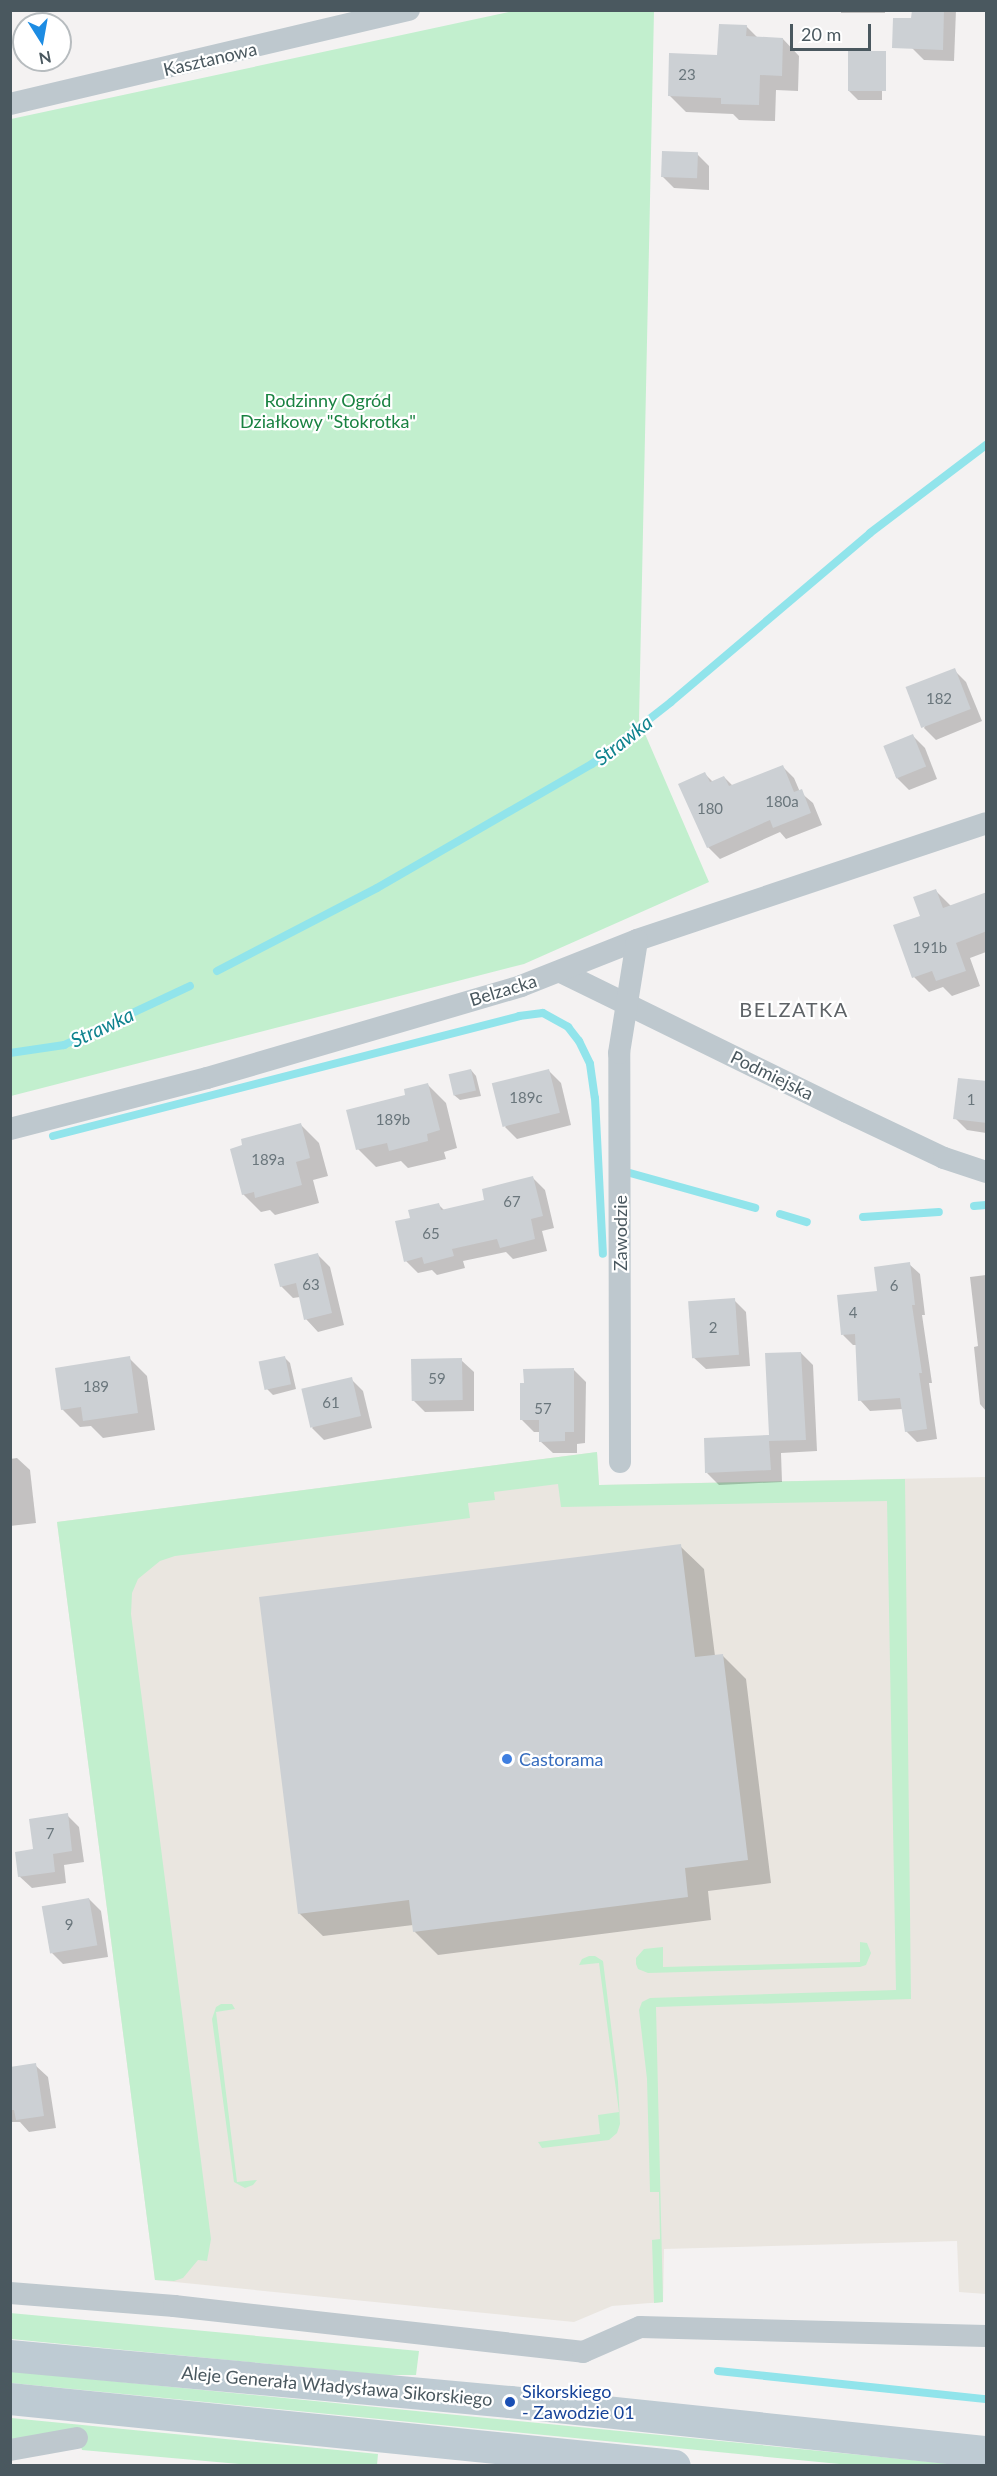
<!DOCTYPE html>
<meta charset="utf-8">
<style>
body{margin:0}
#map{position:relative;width:997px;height:2476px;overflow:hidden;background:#f4f2f2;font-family:Lato,sans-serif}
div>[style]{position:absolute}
.commercial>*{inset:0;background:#eae6e0}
.green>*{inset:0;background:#c2efce}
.shadow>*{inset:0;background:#0003;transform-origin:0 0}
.stream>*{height:8px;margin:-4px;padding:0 4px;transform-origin:4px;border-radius:4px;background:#91e4eb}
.building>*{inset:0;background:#ccd0d4;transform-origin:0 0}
.street>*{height:22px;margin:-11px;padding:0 11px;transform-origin:11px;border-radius:11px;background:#bec8ce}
.secondary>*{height:32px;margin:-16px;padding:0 16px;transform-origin:16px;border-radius:16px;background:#becbd3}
.dots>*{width:16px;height:16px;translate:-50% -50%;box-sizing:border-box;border:3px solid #fff;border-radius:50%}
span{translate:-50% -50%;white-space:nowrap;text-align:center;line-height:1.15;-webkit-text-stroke:4.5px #fff;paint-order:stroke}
.number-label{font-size:15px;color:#6a767c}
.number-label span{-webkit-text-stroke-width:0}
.street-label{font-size:18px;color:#4a585f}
.park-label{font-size:18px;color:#198241}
.shop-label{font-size:18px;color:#366cbe}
.left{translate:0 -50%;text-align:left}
.transit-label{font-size:18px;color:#164399}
.water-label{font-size:20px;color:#0f838e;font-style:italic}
.neighbourhood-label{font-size:20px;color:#5e6367;letter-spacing:1.5px}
.frame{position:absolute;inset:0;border:12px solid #4a585f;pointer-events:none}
.north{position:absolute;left:12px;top:12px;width:60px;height:60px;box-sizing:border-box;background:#fff;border:2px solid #b7bcbf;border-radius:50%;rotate:169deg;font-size:16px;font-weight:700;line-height:24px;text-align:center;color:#4a585f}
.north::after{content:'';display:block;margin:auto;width:21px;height:27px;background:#1d8ce3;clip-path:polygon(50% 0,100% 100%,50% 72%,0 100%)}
.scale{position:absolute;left:790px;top:24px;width:81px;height:27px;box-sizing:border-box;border:3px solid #4a585f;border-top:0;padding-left:8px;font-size:18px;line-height:21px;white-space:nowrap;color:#4a585f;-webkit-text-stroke:4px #fff;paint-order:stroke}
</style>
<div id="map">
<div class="commercial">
<div style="clip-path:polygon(597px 1452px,599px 1485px,986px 1477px,986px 2294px,959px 2292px,957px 2241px,664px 2249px,663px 2302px,612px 2306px,574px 2322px,155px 2280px,57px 1522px)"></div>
</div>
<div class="green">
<div style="clip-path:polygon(514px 11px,654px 11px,639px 720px,709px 882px,524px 964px,11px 1096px,11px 119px)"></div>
<div style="clip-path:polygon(597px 1452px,599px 1485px,905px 1479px,911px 1999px,656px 2007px,663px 2302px,654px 2303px,652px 2240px,660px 2239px,659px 2192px,650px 2192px,647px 2079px,639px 2010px,642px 2002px,650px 1998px,896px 1990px,887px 1501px,561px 1507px,558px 1484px,494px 1492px,495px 1500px,468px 1503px,470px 1518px,175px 1556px,160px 1561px,138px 1579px,132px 1593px,131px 1614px,211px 2239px,207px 2261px,198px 2260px,183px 2278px,174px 2281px,155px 2280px,57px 1522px)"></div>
<div style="clip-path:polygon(860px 1942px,867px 1943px,871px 1953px,866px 1965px,860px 1967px,648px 1973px,638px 1969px,636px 1964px,636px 1958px,644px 1949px,663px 1947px,663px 1967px,860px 1962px)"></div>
<div style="clip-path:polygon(589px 1956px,595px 1956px,603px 1961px,618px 2082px,620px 2124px,617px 2133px,609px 2140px,542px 2148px,538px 2142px,600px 2134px,598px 2115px,619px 2112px,599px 1963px,579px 1965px,582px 1959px)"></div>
<div style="clip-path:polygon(221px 2004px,232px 2004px,235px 2009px,216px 2012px,237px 2182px,257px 2180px,253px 2185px,245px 2188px,234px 2182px,212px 2019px,216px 2007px)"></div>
<div style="clip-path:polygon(10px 2313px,419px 2351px,416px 2375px,383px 2375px,11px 2339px)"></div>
<div style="clip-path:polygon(10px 2371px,963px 2465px,850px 2465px,11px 2383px)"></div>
<div style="clip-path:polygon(11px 2418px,378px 2454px,377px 2465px,262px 2466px,82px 2450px,76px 2431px,11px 2441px)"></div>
</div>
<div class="shadow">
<div style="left:841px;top:10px;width:44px;height:3px"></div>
<div style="clip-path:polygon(913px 10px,956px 10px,954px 61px,924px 60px,912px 48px)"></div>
<div style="clip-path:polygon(746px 26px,758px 38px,783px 39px,799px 56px,798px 91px,776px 90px,775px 121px,739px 120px,733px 114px,686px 112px,670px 96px,719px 56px)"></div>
<div style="clip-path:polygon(882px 62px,882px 100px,858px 100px,849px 91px)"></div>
<div style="clip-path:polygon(697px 154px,709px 166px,709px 190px,674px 188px,662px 176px)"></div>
<div style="clip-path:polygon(954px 670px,966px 682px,982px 721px,936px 740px,924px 728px)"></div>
<div style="clip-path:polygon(913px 736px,925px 748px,937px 779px,909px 790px,896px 777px,885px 746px)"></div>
<div style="clip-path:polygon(782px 766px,794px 778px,800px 792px,813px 803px,822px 825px,786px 839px,780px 832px,720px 859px,708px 847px,705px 774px,713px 782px,724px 777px,733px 786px)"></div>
<div style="clip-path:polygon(936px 891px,951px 906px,986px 894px,986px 952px,970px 958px,980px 986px,952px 996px,943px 987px,929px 992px,914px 977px,922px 917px)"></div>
<div style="clip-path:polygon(471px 1070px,476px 1076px,481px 1096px,460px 1100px,454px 1095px)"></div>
<div style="clip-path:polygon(549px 1071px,561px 1083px,571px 1125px,517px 1139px,505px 1127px)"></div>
<div style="clip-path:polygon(986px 1082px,986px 1133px,967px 1130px,955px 1118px)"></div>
<div style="clip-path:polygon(428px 1085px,446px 1103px,457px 1148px,444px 1152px,446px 1159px,408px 1168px,401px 1161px,376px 1167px,358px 1149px,407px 1096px)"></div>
<div style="clip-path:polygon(301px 1125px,319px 1143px,328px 1176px,313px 1180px,319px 1203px,275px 1215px,270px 1210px,261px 1212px,243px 1194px)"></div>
<div style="clip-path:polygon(533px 1178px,545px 1190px,554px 1228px,542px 1231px,547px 1251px,513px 1259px,506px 1252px,463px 1261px,465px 1268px,437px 1275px,432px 1270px,418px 1273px,406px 1261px,412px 1219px,439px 1205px,445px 1211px,486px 1201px)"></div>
<div style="clip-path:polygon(318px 1255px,330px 1267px,344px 1325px,318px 1332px,306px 1319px,300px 1297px,293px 1298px,281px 1286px)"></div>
<div style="clip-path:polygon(909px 1264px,920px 1274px,925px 1315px,922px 1315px,932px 1383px,929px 1383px,937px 1439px,917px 1442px,906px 1431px,903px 1409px,870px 1411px,860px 1400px,857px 1345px,853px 1345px,843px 1335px,878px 1292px)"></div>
<div style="clip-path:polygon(986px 1275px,986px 1411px,980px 1404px,974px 1347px,978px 1346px,970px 1277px)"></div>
<div style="clip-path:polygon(734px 1300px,746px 1312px,750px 1366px,706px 1369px,693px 1357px)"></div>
<div style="clip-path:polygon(801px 1353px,813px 1365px,817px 1451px,781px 1453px,782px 1482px,719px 1485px,707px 1473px,770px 1436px)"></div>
<div style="clip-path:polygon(284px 1357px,290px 1363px,296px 1389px,273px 1395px,267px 1389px)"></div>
<div style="clip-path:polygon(129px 1358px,147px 1376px,155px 1430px,103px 1438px,91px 1426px,80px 1427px,62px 1409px)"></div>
<div style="clip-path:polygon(461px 1360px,474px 1372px,474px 1411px,425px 1412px,413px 1400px)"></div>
<div style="clip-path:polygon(574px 1370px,586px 1382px,585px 1443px,577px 1444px,577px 1453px,553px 1453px,540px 1441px,540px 1432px,534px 1432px,522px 1420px)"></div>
<div style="clip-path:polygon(351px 1379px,363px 1391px,372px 1428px,324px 1440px,312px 1428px)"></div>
<div style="clip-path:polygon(17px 1458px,30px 1470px,36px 1523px,10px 1526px,10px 1459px)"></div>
<div style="clip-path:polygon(680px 1546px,704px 1569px,715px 1656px,722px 1655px,746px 1679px,771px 1883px,708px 1891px,711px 1920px,438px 1955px,414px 1931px,413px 1925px,323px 1936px,299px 1913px)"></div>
<div style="clip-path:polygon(67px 1815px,79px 1827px,84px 1862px,64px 1865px,66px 1883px,32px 1888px,19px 1876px,34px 1850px)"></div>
<div style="clip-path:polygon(89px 1899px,101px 1911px,108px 1957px,63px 1964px,51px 1952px)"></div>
<div style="clip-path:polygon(35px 2065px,48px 2077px,56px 2128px,29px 2132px,20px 2122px,10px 2122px,10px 2068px)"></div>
</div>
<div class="stream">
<div style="left:217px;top:971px;width:180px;rotate:-27.4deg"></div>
<div style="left:377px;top:888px;width:248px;rotate:-30deg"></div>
<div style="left:592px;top:764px;width:100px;rotate:-38.1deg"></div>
<div style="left:671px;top:702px;width:261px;rotate:-40.3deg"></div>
<div style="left:870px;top:533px;width:146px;rotate:-37.2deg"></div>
<div style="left:10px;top:1053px;width:55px;rotate:-8.4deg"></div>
<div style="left:64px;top:1045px;width:139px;rotate:-25.1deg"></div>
<div style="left:53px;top:1136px;width:481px;rotate:-14.4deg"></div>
<div style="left:519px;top:1016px;width:24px;rotate:-7deg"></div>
<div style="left:543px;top:1013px;width:29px;rotate:29deg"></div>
<div style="left:568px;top:1027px;width:18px;rotate:52deg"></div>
<div style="left:579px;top:1041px;width:25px;rotate:64deg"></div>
<div style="left:590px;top:1064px;width:34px;rotate:82deg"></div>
<div style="left:595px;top:1098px;width:156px;rotate:87.1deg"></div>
<div style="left:630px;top:1173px;width:130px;rotate:15.6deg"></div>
<div style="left:974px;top:1206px;width:12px;rotate:-5deg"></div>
<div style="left:780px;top:1214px;width:28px;rotate:17deg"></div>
<div style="left:863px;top:1217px;width:76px;rotate:-3.8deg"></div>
<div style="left:718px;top:2371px;width:269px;rotate:6deg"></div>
</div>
<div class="building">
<div style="clip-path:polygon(912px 10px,944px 10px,943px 50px,892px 48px,893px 18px,911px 18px)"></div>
<div style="clip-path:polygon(719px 24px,747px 25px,746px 36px,783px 38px,782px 76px,760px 75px,759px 105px,721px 104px,721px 98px,668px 96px,669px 53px,717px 55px)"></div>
<div style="left:848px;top:51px;width:38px;height:40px"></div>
<div style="left:662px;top:151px;width:36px;height:26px;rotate:2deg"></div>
<div style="left:955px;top:668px;width:44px;height:53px;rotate:69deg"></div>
<div style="left:913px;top:734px;width:35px;height:32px;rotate:68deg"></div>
<div style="clip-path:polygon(783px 765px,794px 792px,802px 789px,811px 813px,773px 828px,770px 820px,707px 848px,678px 784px,705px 772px,710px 782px,724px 776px,729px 786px)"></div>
<div style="clip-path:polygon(936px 889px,943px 908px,987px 892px,987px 931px,956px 943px,966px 971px,936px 981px,932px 971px,912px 978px,893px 925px,920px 916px,913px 897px)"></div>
<div style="left:471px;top:1069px;width:22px;height:23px;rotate:77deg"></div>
<div style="left:549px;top:1069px;width:45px;height:59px;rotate:76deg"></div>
<div style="clip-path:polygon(958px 1078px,987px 1081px,987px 1123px,953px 1119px)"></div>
<div style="clip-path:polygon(428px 1083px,440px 1130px,427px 1134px,428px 1141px,389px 1151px,387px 1143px,356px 1150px,346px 1110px,405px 1095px,404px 1089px)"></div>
<div style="clip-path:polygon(301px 1123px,310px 1158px,296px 1162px,302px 1185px,255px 1198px,254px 1192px,242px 1195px,230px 1149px,242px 1145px,241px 1139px)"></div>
<div style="clip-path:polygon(533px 1176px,543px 1216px,531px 1219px,535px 1239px,500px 1248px,497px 1239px,452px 1249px,454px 1256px,424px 1264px,422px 1257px,404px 1262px,395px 1221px,410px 1218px,408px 1210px,439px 1203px,441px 1210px,484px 1200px,482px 1189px)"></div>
<div style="clip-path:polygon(318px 1253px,332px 1313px,304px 1320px,296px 1283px,280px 1287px,274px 1264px)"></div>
<div style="clip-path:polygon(910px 1262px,915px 1305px,912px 1305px,922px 1373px,919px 1373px,927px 1429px,905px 1432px,900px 1398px,858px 1401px,855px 1334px,841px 1335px,837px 1295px,877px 1291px,874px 1267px)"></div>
<div style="left:735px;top:1298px;width:57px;height:47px;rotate:86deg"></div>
<div style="clip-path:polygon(801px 1352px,806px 1440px,769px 1441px,771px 1470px,705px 1473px,704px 1438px,769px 1435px,765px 1353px)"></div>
<div style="clip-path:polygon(130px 1356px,138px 1413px,83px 1421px,81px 1407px,61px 1410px,55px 1368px)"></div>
<div style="left:285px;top:1356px;width:29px;height:27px;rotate:78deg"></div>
<div style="left:462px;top:1358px;width:42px;height:51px;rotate:89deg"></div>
<div style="clip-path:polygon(574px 1368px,574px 1432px,565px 1432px,565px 1441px,539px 1442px,539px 1420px,520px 1420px,520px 1383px,524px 1383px,523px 1369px)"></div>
<div style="left:352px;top:1377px;width:40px;height:52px;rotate:77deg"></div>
<div style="clip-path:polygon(681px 1544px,695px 1657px,723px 1654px,748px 1860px,685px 1868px,688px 1897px,413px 1932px,409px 1900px,298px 1914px,259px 1597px)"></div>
<div style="clip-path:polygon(68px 1813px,72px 1851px,53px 1854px,55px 1872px,18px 1877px,15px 1852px,33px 1849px,29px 1819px)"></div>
<div style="left:89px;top:1898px;width:48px;height:48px;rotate:80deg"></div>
<div style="clip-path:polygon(36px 2063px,44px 2116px,16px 2120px,14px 2110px,10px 2110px,10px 2067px)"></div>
</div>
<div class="street">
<div style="left:10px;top:104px;width:410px;rotate:-13.3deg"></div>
<div style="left:561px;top:972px;width:318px;rotate:26.1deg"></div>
<div style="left:847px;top:1112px;width:107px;rotate:25.4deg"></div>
<div style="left:944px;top:1158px;width:44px;rotate:18.4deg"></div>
<div style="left:10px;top:1129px;width:203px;rotate:-14.5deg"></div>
<div style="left:207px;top:1078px;width:327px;rotate:-16.3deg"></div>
<div style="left:521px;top:986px;width:125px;rotate:-21.6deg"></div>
<div style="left:637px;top:940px;width:368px;rotate:-18.5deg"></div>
<div style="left:620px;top:1462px;width:409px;rotate:-90.1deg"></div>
<div style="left:619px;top:1053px;width:114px;rotate:-80.9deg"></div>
<div style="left:10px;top:2293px;width:165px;rotate:4.5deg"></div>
<div style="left:174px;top:2306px;width:412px;rotate:6.4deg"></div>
<div style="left:583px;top:2352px;width:62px;rotate:-23.7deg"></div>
<div style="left:640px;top:2327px;width:346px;rotate:1.5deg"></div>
<div style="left:10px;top:2450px;width:68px;rotate:-10.2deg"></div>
</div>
<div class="secondary">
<div style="left:10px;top:2356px;width:502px;rotate:5.26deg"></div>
<div style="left:510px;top:2402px;width:479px;rotate:6deg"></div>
<div style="left:10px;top:2399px;width:668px;rotate:5.75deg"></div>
</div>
<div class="dots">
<div style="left:507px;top:1759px;background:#3f7fe0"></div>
<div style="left:510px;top:2402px;background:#1a4fb4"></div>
</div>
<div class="number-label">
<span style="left:687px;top:75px">23</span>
<span style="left:939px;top:699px">182</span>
<span style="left:782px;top:802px">180a</span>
<span style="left:710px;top:809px">180</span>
<span style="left:930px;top:948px">191b</span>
<span style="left:526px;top:1098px">189c</span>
<span style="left:971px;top:1100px">1</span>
<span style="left:393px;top:1120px">189b</span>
<span style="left:268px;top:1160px">189a</span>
<span style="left:512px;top:1202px">67</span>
<span style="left:431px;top:1234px">65</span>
<span style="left:311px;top:1285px">63</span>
<span style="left:894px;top:1286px">6</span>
<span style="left:853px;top:1313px">4</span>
<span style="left:713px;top:1328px">2</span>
<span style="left:437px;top:1379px">59</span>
<span style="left:96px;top:1387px">189</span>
<span style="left:331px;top:1403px">61</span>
<span style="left:543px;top:1409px">57</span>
<span style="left:50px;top:1834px">7</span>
<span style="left:69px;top:1925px">9</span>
</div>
<div class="street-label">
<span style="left:210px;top:59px;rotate:-13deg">Kasztanowa</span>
<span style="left:503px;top:990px;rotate:-17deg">Belzacka</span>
<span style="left:772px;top:1075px;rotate:26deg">Podmiejska</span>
<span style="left:620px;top:1233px;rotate:-90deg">Zawodzie</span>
<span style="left:337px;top:2386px;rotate:5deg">Aleje Generała Władysława Sikorskiego</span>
</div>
<div class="park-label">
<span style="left:328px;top:411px">Rodzinny Ogród<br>Działkowy "Stokrotka"</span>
</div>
<div class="shop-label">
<span class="left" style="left:519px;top:1759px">Castorama</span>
</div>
<div class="transit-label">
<span class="left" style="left:522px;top:2402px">Sikorskiego<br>- Zawodzie 01</span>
</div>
<div class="water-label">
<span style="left:623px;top:740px;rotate:-38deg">Strawka</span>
<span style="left:102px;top:1027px;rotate:-25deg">Strawka</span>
</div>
<div class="neighbourhood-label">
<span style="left:794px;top:1009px">BELZATKA</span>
</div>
<div class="frame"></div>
<div class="north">N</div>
<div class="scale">20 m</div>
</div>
